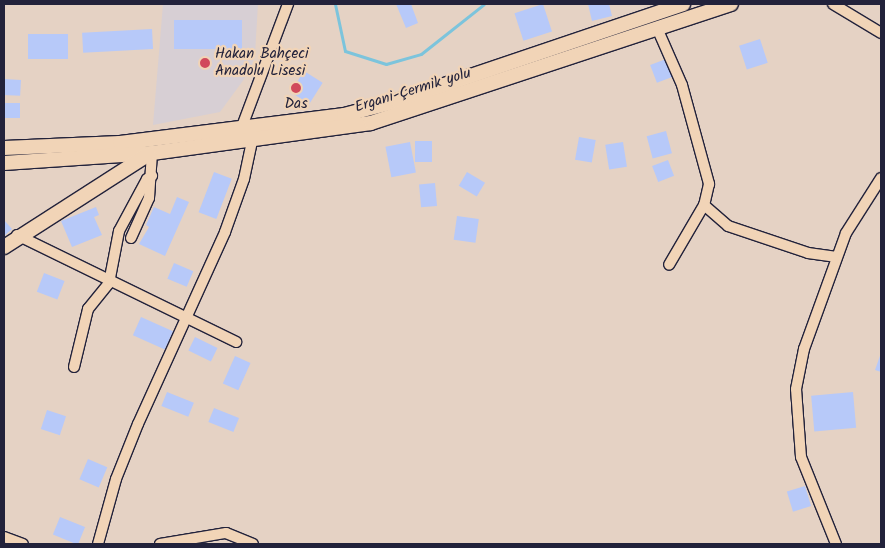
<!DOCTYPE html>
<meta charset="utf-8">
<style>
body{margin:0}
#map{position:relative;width:885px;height:548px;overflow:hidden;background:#e5d2c4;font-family:Kalam,sans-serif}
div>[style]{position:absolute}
.built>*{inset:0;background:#d7cfd4}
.stream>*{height:3px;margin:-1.5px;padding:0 1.5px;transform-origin:1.5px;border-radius:1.5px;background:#7cc4dc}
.building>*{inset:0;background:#b7c9f9;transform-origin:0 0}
.roads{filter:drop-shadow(1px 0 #22223b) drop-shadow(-1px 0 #22223b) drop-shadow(0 1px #22223b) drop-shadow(0 -1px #22223b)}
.street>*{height:10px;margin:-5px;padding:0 5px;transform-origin:5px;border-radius:5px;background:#f1d4b7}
.secondary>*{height:14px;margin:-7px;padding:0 7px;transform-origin:7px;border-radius:7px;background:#f1d4b7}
.dots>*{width:14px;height:14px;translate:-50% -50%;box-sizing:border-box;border:2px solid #f1d4b7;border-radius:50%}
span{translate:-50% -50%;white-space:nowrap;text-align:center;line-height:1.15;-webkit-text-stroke:4.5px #f1d4b7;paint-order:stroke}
.poi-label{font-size:15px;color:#22223b}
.left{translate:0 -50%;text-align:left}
.street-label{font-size:15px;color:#22223b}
.frame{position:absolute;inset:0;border:5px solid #22223b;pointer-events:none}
</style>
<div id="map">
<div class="built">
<div style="clip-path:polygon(163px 4px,258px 4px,255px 54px,250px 71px,220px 112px,153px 125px)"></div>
</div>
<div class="stream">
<div style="left:335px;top:4px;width:48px;rotate:78deg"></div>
<div style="left:345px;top:51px;width:43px;rotate:17.6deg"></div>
<div style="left:386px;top:64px;width:36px;rotate:-16deg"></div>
<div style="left:421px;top:54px;width:80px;rotate:-38.4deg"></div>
</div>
<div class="building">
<div style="clip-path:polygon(396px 4px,411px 4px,418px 23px,406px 28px)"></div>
<div style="left:543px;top:4px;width:29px;height:30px;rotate:72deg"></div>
<div style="clip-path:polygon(588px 4px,609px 4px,612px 16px,592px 21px)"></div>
<div style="left:174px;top:20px;width:68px;height:29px"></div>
<div style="left:152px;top:29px;width:20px;height:70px;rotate:87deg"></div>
<div style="left:28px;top:34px;width:40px;height:25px"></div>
<div style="left:760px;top:39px;width:25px;height:22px;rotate:72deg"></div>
<div style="left:666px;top:59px;width:19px;height:17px;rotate:69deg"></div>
<div style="left:304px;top:71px;width:22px;height:25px;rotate:32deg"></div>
<div style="left:4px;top:79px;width:17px;height:16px;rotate:3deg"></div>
<div style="left:4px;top:103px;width:16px;height:15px"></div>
<div style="left:666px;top:131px;width:23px;height:20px;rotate:75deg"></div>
<div style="left:579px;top:137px;width:17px;height:23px;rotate:10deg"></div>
<div style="left:415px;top:141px;width:17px;height:21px"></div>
<div style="left:410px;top:142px;width:31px;height:25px;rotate:79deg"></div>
<div style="left:623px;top:142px;width:25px;height:18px;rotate:81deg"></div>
<div style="left:668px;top:160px;width:17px;height:17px;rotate:69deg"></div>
<div style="left:214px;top:172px;width:19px;height:43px;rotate:21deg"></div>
<div style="left:467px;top:172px;width:21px;height:16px;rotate:31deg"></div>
<div style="left:435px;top:183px;width:23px;height:16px;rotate:85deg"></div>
<div style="clip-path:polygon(177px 197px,189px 202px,165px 256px,139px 244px,149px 227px,146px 225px,154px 207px,170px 214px)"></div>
<div style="clip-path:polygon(96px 207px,99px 215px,94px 217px,102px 235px,72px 247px,61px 221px)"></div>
<div style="left:457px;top:216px;width:22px;height:24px;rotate:8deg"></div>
<div style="clip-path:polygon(4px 220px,12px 229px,4px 236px)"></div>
<div style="left:174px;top:263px;width:21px;height:17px;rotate:23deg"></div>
<div style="left:44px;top:273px;width:22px;height:20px;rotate:21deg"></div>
<div style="left:141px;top:317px;width:35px;height:20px;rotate:24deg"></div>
<div style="left:195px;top:337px;width:25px;height:15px;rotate:26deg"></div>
<div style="clip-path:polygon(881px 353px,881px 372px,875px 370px)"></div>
<div style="left:235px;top:356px;width:17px;height:30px;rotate:24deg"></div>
<div style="left:167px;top:392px;width:29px;height:15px;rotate:22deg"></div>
<div style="left:853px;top:392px;width:36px;height:42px;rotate:85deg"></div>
<div style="left:214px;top:408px;width:27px;height:15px;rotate:22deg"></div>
<div style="left:47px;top:410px;width:20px;height:20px;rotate:18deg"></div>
<div style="left:88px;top:459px;width:21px;height:22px;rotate:23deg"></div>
<div style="left:805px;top:486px;width:21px;height:19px;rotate:73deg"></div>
<div style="left:60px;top:517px;width:27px;height:19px;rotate:22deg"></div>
</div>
<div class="roads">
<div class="street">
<div style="left:833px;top:4px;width:56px;rotate:31.1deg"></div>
<div style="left:657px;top:28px;width:62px;rotate:66.3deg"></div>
<div style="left:682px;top:85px;width:103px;rotate:74.7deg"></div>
<div style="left:709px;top:184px;width:22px;rotate:103deg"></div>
<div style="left:704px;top:205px;width:69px;rotate:120.3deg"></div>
<div style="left:241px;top:129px;width:134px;rotate:-69.4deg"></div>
<div style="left:704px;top:205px;width:32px;rotate:41deg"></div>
<div style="left:728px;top:226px;width:84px;rotate:18.6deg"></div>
<div style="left:808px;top:253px;width:29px;rotate:8deg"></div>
<div style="left:17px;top:235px;width:244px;rotate:26deg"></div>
<div style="left:131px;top:238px;width:44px;rotate:-65.8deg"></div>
<div style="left:149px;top:198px;width:45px;rotate:-86.2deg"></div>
<div style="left:74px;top:367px;width:60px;rotate:-76.4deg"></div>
<div style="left:88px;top:309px;width:33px;rotate:-51deg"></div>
<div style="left:109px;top:283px;width:53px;rotate:-79.1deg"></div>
<div style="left:119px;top:231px;width:59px;rotate:-61.7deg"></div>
<div style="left:147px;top:179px;width:6px;rotate:-31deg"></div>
<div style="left:4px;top:537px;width:20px;rotate:20deg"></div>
<div style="left:98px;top:544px;width:67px;rotate:-74.5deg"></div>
<div style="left:116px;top:479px;width:59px;rotate:-68.2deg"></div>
<div style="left:138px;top:424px;width:211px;rotate:-65.6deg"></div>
<div style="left:225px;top:232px;width:56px;rotate:-70.3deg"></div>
<div style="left:244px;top:179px;width:40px;rotate:-78deg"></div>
<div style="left:160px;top:544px;width:67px;rotate:-9.5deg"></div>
<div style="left:226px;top:533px;width:29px;rotate:22deg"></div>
<div style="left:836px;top:544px;width:94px;rotate:-111.9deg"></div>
<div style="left:801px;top:457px;width:68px;rotate:-94.2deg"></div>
<div style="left:796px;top:389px;width:41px;rotate:-78.7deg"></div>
<div style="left:804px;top:349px;width:123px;rotate:-70.1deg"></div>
<div style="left:846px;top:233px;width:65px;rotate:-57.5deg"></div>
</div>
<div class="secondary">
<div style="left:4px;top:148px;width:116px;rotate:-2.5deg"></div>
<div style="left:120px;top:143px;width:226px;rotate:-7.1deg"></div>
<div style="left:344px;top:115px;width:55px;rotate:-14.8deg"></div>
<div style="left:397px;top:101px;width:302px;rotate:-18.7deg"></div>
<div style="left:4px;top:163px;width:148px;rotate:-3.9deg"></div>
<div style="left:152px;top:153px;width:221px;rotate:-7.8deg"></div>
<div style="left:371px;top:123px;width:379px;rotate:-18.3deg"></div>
<div style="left:4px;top:247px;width:172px;rotate:-32.7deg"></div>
</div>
</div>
<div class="dots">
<div style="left:205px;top:63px;background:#d1495b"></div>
<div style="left:296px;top:88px;background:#d1495b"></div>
</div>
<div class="poi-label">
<span class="left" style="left:215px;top:63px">Hakan Bahçeci<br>Anadolu Lisesi</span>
<span style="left:296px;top:105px">Das</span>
</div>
<div class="street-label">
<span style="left:413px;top:91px;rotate:-17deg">Ergani-Çermik yolu</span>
</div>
<div class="frame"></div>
</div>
